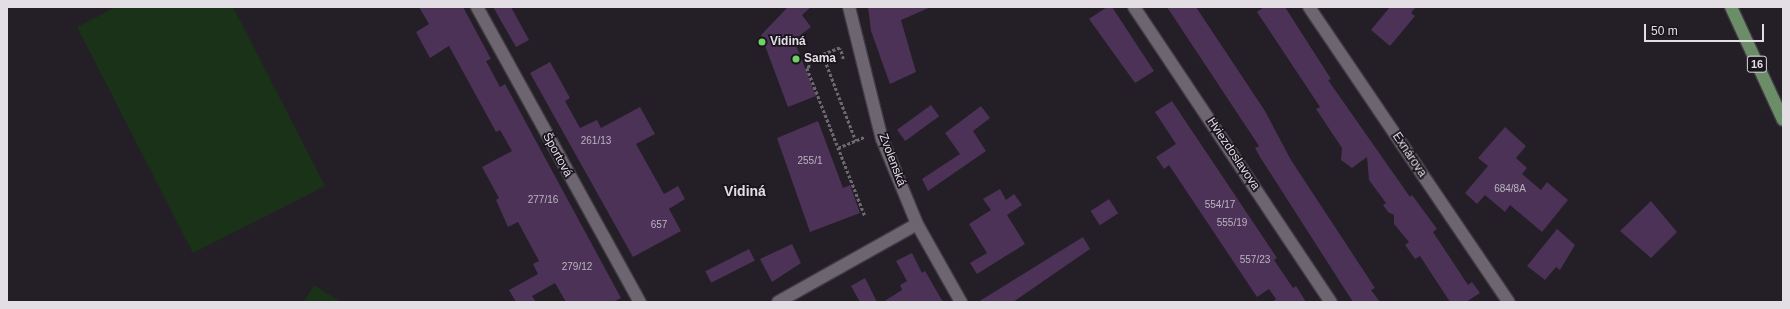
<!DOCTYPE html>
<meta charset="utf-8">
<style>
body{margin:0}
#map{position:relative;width:1790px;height:309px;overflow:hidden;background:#241e27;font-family:Arial,sans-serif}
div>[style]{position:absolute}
.green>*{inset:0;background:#1a3218}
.building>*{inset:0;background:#4b3256;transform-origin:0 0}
.path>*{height:2.5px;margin-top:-1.25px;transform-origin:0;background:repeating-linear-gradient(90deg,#6e6870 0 3px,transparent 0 5px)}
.roads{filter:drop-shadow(1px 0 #403b43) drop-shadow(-1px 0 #403b43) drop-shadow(0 1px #403b43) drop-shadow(0 -1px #403b43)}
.minor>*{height:12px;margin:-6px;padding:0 6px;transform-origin:6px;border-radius:6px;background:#6d6570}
.major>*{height:12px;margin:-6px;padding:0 6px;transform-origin:6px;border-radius:6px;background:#6b8d68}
.dots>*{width:11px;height:11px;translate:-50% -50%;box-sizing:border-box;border:2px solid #1a151d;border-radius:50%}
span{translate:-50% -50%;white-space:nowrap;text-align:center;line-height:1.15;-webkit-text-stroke:3.5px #1a151d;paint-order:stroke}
.number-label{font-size:10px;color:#bcb3c0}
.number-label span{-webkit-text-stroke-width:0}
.shield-label span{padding:1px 3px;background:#1a151d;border:1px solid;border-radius:3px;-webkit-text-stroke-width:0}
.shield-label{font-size:11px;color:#e2dee4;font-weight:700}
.poi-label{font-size:12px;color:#e2dee4;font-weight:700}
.left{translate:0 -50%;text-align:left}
.street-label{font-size:12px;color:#e2dee4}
.quarter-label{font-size:14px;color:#e2dee4;font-weight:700}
.frame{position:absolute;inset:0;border:8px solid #e2dee4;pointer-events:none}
.scale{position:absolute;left:1644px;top:24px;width:120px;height:18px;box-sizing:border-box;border:2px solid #e2dee4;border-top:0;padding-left:5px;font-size:12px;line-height:14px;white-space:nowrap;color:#e2dee4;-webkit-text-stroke:3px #1a151d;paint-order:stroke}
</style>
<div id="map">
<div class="green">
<div style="clip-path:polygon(116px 7px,233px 7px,325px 186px,193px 253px,77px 27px)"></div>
<div style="clip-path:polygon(314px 285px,341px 302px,304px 302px)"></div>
</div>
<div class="building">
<div style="clip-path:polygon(419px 7px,463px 7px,491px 59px,486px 61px,500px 87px,505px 84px,621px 298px,613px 302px,566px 302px,555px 283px,532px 296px,536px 302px,516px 302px,509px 290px,538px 274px,533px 264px,539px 261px,518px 222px,508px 227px,496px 200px,499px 198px,482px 167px,512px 151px,500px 130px,496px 132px,449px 46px,430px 58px,416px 32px,429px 24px)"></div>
<div style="clip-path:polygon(493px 7px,511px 7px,529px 40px,516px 47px)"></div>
<div style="clip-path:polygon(788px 7px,811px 7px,802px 15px,811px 27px,794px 40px,816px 96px,788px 107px,761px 35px)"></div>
<div style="clip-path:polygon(868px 7px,931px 7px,901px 20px,916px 72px,890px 84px,871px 31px)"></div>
<div style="clip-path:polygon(1107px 7px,1112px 7px,1154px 71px,1135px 83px,1089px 19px)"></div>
<div style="clip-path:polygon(1167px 7px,1196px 7px,1265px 111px,1291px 160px,1375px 288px,1371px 290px,1380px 302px,1353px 302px,1260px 157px,1255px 148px,1259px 146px)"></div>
<div style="clip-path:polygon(1264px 7px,1285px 7px,1331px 79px,1328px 80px,1410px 197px,1412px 195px,1429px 218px,1437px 229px,1433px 232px,1468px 285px,1472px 282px,1480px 293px,1466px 302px,1450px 302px,1420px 256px,1415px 259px,1405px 245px,1409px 242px,1394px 224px,1394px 215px,1388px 212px,1383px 205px,1386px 203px,1369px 180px,1367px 157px,1352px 168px,1341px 160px,1342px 148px,1316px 109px,1320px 107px,1257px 12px)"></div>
<div style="clip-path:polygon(1390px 7px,1416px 7px,1411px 13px,1415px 16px,1390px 46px,1371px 30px)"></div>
<div style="clip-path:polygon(550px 62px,570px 98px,565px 101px,580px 128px,597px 120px,601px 128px,640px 107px,655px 134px,636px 144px,664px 194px,678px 186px,685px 199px,669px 209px,681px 231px,633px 257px,530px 73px)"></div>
<div style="clip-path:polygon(1172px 101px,1277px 258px,1274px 260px,1293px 288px,1296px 286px,1306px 302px,1272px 302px,1276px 299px,1269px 289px,1257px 297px,1169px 165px,1164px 169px,1156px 157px,1176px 144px,1155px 112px)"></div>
<div style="left:931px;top:105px;width:14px;height:42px;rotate:54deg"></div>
<div style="clip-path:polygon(981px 106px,990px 118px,973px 131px,986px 151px,928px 191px,922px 179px,960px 154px,945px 133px)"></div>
<div style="clip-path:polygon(818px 121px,843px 188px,850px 185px,860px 213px,810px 232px,777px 138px)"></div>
<div style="clip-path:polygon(1505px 127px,1526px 146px,1516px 158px,1527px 168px,1522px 174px,1541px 190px,1547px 182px,1568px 200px,1542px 232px,1510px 205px,1505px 212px,1485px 195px,1477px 204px,1465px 193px,1488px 166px,1478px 158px)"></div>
<div style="clip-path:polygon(1000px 189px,1006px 200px,1014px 194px,1022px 205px,1007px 215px,1025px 244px,977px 274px,970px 263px,987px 253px,969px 224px,991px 210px,983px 199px)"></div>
<div style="left:1109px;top:199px;width:17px;height:22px;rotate:57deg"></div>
<div style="clip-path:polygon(1651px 201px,1677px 232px,1651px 258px,1620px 231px)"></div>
<div style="clip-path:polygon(1557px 229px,1575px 245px,1560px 270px,1556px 267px,1545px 280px,1527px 266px)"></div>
<div style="clip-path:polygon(1083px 237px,1090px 249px,1013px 302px,978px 302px)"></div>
<div style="clip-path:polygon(792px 244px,801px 263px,772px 282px,760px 259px)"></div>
<div style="left:749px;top:249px;width:13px;height:49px;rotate:63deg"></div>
<div style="clip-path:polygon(912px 253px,922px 273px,925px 271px,943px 302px,883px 302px,902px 290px,900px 285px,907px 281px,896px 261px)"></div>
<div style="clip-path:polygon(865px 278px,877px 302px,860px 302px,851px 286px)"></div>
</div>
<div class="path">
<div style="left:823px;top:55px;width:92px;rotate:69deg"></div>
<div style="left:843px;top:59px;width:11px;rotate:-105deg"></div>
<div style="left:840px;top:48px;width:34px;rotate:159deg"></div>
<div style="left:808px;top:60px;width:6px;rotate:72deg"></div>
<div style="left:810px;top:66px;width:4px;rotate:146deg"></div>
<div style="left:807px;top:68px;width:159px;rotate:68.6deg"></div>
<div style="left:838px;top:148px;width:30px;rotate:-23deg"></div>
</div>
<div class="roads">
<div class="minor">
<div style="left:477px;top:7px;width:337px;rotate:61.1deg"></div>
<div style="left:849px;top:7px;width:136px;rotate:76deg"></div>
<div style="left:882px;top:139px;width:92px;rotate:67.6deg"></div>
<div style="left:917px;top:224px;width:90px;rotate:60.6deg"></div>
<div style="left:1134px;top:7px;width:355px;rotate:56.3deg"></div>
<div style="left:1309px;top:7px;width:356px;rotate:55.9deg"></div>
<div style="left:778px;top:302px;width:159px;rotate:-29.3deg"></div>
</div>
<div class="major">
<div style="left:1731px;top:7px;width:124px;rotate:65.3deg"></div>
</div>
</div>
<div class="dots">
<div style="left:762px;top:42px;background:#6dd361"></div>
<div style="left:796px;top:59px;background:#6dd361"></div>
</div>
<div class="number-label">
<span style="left:596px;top:141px">261/13</span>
<span style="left:810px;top:161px">255/1</span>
<span style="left:1510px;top:189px">684/8A</span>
<span style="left:543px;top:200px">277/16</span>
<span style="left:1220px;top:205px">554/17</span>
<span style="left:1232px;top:223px">555/19</span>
<span style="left:659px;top:225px">657</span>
<span style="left:1255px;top:260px">557/23</span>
<span style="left:577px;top:267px">279/12</span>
</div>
<div class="shield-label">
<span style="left:1757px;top:64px">16</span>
</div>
<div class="poi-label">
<span class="left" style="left:770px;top:42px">Vidiná</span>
<span class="left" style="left:804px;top:59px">Sama</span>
</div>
<div class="street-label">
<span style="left:1233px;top:154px;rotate:56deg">Hviezdoslavova</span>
<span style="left:557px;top:155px;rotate:61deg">Športová</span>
<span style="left:1409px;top:155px;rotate:56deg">Exnárova</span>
<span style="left:892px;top:160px;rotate:69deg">Zvolenská</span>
</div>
<div class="quarter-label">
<span style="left:745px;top:191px">Vidiná</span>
</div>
<div class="frame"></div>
<div class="scale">50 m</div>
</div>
